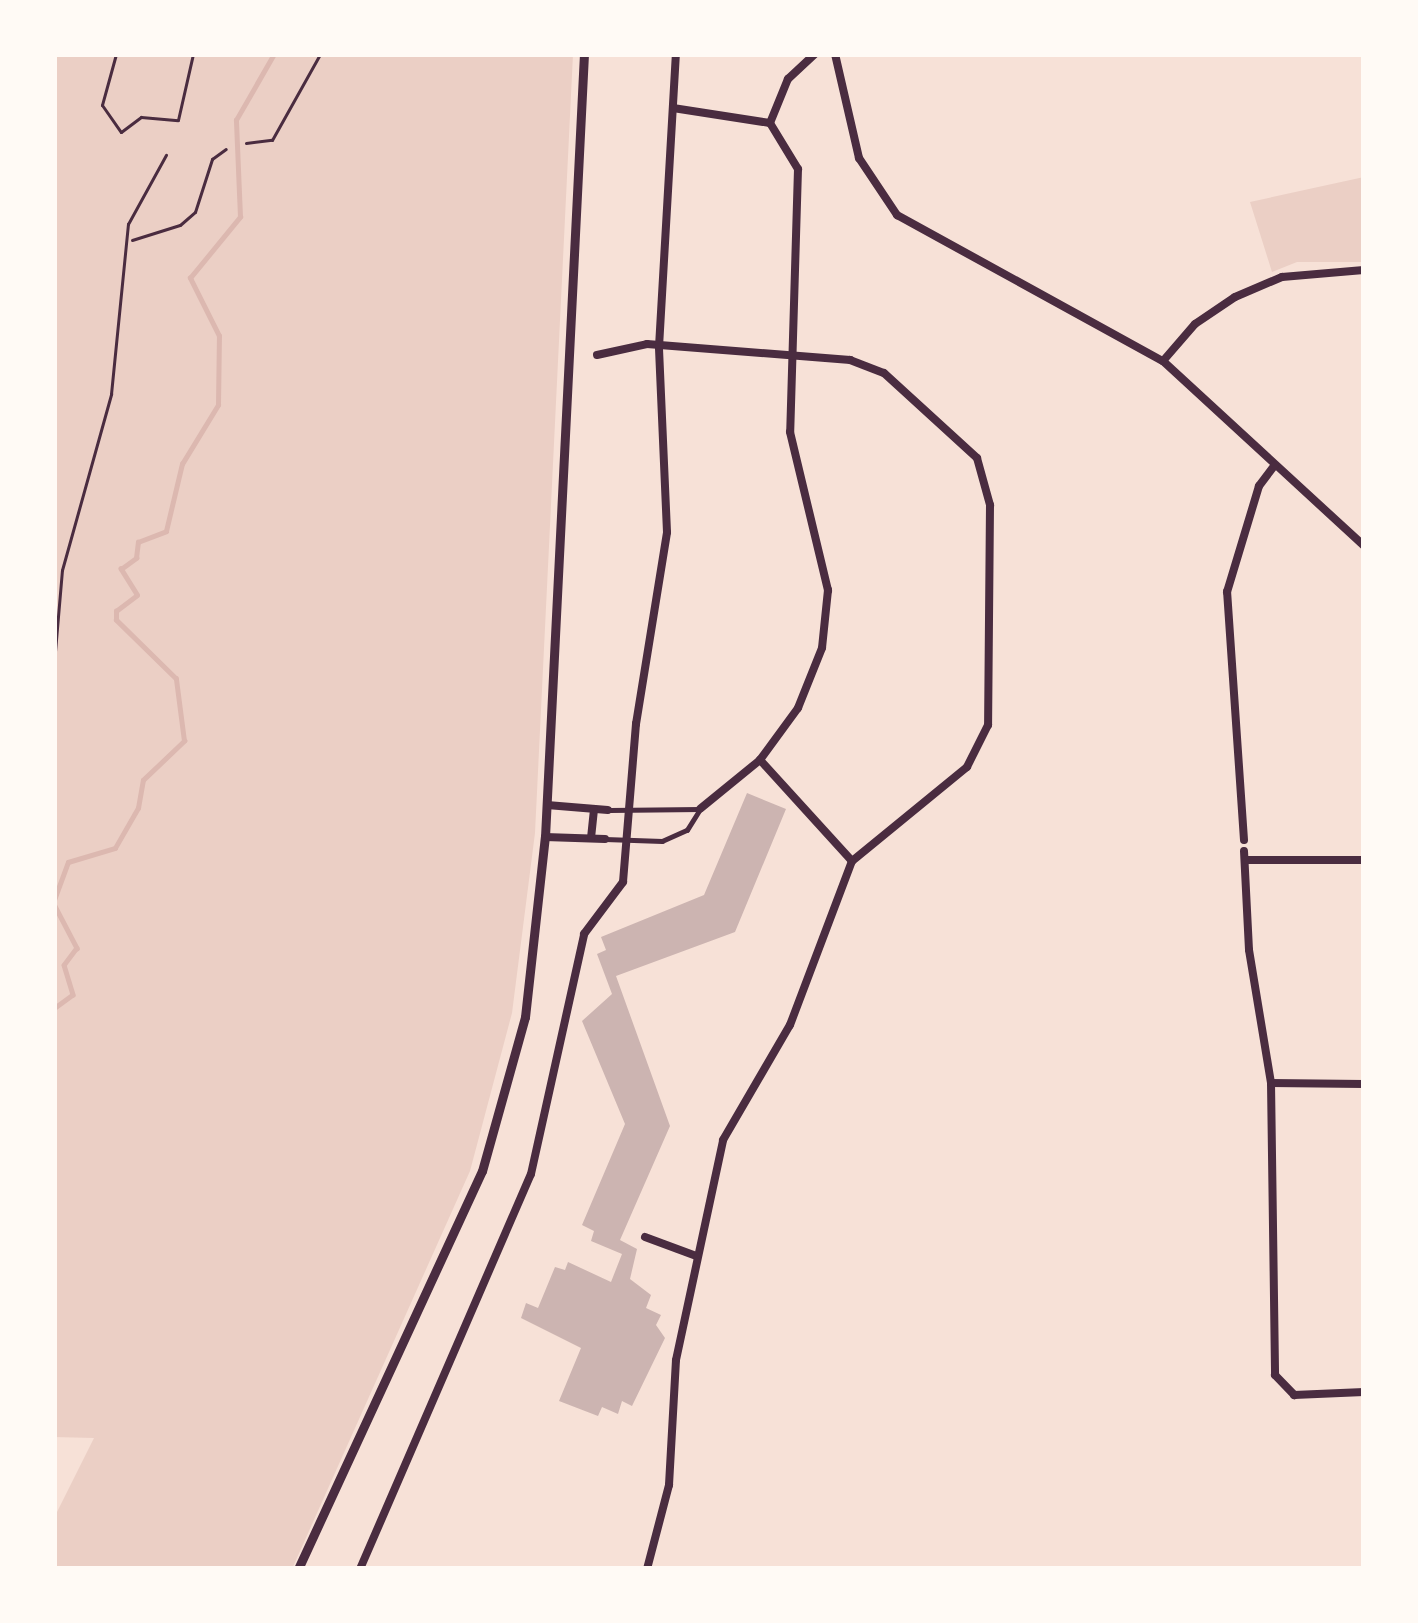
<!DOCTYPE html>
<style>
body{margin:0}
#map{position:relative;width:1418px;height:1623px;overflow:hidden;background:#f7e1d7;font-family:"Open Sans",sans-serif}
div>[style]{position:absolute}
.green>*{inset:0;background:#ebcfc5}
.stream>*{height:4.5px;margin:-2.25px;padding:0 2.25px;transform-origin:2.25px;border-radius:2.25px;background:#dcb8b0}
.building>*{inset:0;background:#ccb4b1}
.path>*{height:3px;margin:-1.5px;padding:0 1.5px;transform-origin:1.5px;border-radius:1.5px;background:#4a2c40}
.service>*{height:4.5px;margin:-2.25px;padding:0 2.25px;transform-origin:2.25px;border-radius:2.25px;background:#4a2c40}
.minor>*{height:8px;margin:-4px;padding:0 4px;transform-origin:4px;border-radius:4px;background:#4a2c40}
.tertiary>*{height:9px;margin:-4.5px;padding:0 4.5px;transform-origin:4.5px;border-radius:4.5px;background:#4a2c40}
span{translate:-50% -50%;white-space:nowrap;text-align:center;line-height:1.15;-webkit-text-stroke:10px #fffaf5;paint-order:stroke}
.frame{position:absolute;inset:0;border:57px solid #fffaf5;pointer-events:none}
</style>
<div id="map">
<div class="green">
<div style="clip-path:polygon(54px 54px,573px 54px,535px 833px,512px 1013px,470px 1171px,292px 1569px,54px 1569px,54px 1518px,94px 1438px,54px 1437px)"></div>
<div style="clip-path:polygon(1364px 177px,1364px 262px,1297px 262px,1272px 272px,1250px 202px)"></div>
</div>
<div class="stream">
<div style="left:54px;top:900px;width:40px;rotate:-69.8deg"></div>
<div style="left:68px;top:862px;width:49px;rotate:-16.6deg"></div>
<div style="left:115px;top:848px;width:46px;rotate:-60.1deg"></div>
<div style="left:138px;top:808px;width:28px;rotate:-80deg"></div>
<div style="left:143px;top:780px;width:57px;rotate:-43.6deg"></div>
<div style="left:184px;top:741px;width:63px;rotate:-97.4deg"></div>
<div style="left:176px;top:679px;width:84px;rotate:-135.5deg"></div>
<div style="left:116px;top:620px;width:9px;rotate:-90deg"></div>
<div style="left:116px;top:611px;width:26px;rotate:-37deg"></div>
<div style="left:137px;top:595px;width:31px;rotate:-122deg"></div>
<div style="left:121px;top:569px;width:19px;rotate:-36deg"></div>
<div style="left:136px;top:558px;width:16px;rotate:-83deg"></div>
<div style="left:138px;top:542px;width:30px;rotate:-21deg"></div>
<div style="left:166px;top:531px;width:69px;rotate:-76.6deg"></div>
<div style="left:182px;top:464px;width:69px;rotate:-58.6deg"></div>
<div style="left:218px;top:405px;width:69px;rotate:-89.2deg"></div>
<div style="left:219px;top:336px;width:65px;rotate:-116.6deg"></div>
<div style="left:190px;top:278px;width:79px;rotate:-50.7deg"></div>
<div style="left:240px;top:217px;width:97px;rotate:-92.4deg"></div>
<div style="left:236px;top:120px;width:76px;rotate:-60.1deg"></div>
<div style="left:54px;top:904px;width:50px;rotate:62.4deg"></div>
<div style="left:77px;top:948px;width:21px;rotate:127deg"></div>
<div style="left:64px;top:965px;width:31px;rotate:73deg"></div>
<div style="left:73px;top:995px;width:24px;rotate:144deg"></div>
</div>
<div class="building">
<div style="clip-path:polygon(747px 793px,786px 809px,735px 932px,616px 976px,670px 1126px,620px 1240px,637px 1249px,630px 1279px,651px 1295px,646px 1308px,661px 1315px,656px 1325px,665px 1338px,632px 1406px,622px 1401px,618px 1414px,602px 1407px,598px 1416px,559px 1401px,581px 1348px,521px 1318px,526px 1303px,538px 1308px,555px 1267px,565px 1270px,568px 1262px,611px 1282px,622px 1254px,591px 1241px,594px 1231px,582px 1225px,625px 1124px,582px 1021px,612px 994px,597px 954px,606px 950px,601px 937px,704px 895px)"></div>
</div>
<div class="path">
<div style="left:116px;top:54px;width:53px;rotate:105.4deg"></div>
<div style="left:102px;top:105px;width:33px;rotate:55deg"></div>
<div style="left:121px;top:132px;width:25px;rotate:-37deg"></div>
<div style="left:141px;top:117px;width:37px;rotate:5deg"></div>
<div style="left:178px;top:120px;width:68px;rotate:-77.2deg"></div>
<div style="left:246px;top:143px;width:26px;rotate:-7deg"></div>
<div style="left:272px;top:140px;width:98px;rotate:-60.8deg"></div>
<div style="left:132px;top:240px;width:50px;rotate:-17.4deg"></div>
<div style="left:180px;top:225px;width:20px;rotate:-41deg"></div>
<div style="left:195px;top:212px;width:56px;rotate:-72.2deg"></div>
<div style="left:212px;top:159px;width:17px;rotate:-36deg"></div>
<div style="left:54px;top:663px;width:93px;rotate:-85.1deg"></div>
<div style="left:62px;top:570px;width:183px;rotate:-74.4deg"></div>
<div style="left:111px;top:394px;width:171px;rotate:-84.3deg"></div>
<div style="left:128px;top:224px;width:79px;rotate:-61.2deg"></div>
</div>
<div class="service">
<div style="left:610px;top:810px;width:90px;rotate:-0.6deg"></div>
<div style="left:605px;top:839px;width:57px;rotate:2deg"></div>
<div style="left:662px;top:841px;width:27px;rotate:-24deg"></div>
<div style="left:687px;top:830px;width:25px;rotate:-58deg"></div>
</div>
<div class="minor">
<div style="left:835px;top:54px;width:107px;rotate:77deg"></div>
<div style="left:859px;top:158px;width:69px;rotate:56.3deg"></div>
<div style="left:897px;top:215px;width:303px;rotate:28.8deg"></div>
<div style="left:1163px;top:361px;width:273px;rotate:42.6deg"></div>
<div style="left:673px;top:108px;width:98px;rotate:8.8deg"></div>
<div style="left:770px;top:123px;width:54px;rotate:58.7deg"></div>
<div style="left:798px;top:169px;width:263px;rotate:91.7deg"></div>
<div style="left:790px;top:432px;width:163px;rotate:76.5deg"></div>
<div style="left:828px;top:590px;width:58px;rotate:95.9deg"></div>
<div style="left:822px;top:648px;width:65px;rotate:111.8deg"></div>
<div style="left:798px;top:708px;width:64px;rotate:126.2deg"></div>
<div style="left:760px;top:760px;width:77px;rotate:140.8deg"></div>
<div style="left:770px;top:123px;width:48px;rotate:-67.8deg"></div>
<div style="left:788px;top:79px;width:37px;rotate:-43deg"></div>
<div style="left:597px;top:355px;width:51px;rotate:-12.4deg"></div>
<div style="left:647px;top:344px;width:204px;rotate:4.5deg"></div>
<div style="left:850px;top:360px;width:36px;rotate:21deg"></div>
<div style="left:884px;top:373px;width:126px;rotate:42.4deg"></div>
<div style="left:977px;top:458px;width:49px;rotate:74.5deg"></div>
<div style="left:990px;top:505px;width:220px;rotate:90.5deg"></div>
<div style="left:988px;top:725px;width:47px;rotate:116.6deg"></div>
<div style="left:967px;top:767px;width:149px;rotate:140.7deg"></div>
<div style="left:1163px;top:361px;width:49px;rotate:-49.1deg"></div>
<div style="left:1195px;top:324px;width:48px;rotate:-34deg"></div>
<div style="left:1235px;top:297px;width:51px;rotate:-23.1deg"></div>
<div style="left:1282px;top:277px;width:82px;rotate:-4.9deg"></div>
<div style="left:547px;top:805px;width:61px;rotate:4.7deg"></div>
<div style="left:545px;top:837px;width:60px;rotate:1.9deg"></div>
<div style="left:591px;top:838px;width:29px;rotate:-84deg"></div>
<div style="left:1244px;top:840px;width:249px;rotate:-93.9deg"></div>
<div style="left:1227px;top:592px;width:111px;rotate:-73.2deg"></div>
<div style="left:1259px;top:486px;width:26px;rotate:-53deg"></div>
<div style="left:1244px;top:851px;width:99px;rotate:87.1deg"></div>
<div style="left:1249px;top:950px;width:135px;rotate:80.6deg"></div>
<div style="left:1271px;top:1083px;width:292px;rotate:89.2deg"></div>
<div style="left:1275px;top:1375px;width:28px;rotate:46deg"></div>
<div style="left:1294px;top:1395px;width:70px;rotate:-2.5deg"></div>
<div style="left:1246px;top:860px;width:118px"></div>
<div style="left:1271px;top:1083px;width:93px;rotate:0.6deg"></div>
<div style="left:645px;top:1237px;width:54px;rotate:20.4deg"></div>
<div style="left:360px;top:1569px;width:430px;rotate:-66.6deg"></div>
<div style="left:531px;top:1174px;width:246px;rotate:-77.5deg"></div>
<div style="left:584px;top:934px;width:65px;rotate:-53.1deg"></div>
<div style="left:623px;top:882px;width:159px;rotate:-85.3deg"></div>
<div style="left:636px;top:724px;width:194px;rotate:-80.8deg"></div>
<div style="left:667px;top:532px;width:185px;rotate:-92.5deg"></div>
<div style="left:659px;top:347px;width:293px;rotate:-86.7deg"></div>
<div style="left:647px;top:1569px;width:87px;rotate:-75.3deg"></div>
<div style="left:669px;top:1485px;width:125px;rotate:-86.8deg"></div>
<div style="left:676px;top:1360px;width:225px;rotate:-77.9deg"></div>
<div style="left:723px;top:1140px;width:133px;rotate:-59.8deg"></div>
<div style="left:790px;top:1025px;width:175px;rotate:-69.3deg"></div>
<div style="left:852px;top:861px;width:137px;rotate:-132.3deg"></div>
</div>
<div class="tertiary">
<div style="left:298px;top:1569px;width:438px;rotate:-65.2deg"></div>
<div style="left:482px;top:1171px;width:160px;rotate:-74.4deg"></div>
<div style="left:525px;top:1017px;width:181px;rotate:-83.7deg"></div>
<div style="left:545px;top:837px;width:784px;rotate:-87.15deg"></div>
</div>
<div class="frame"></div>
</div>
